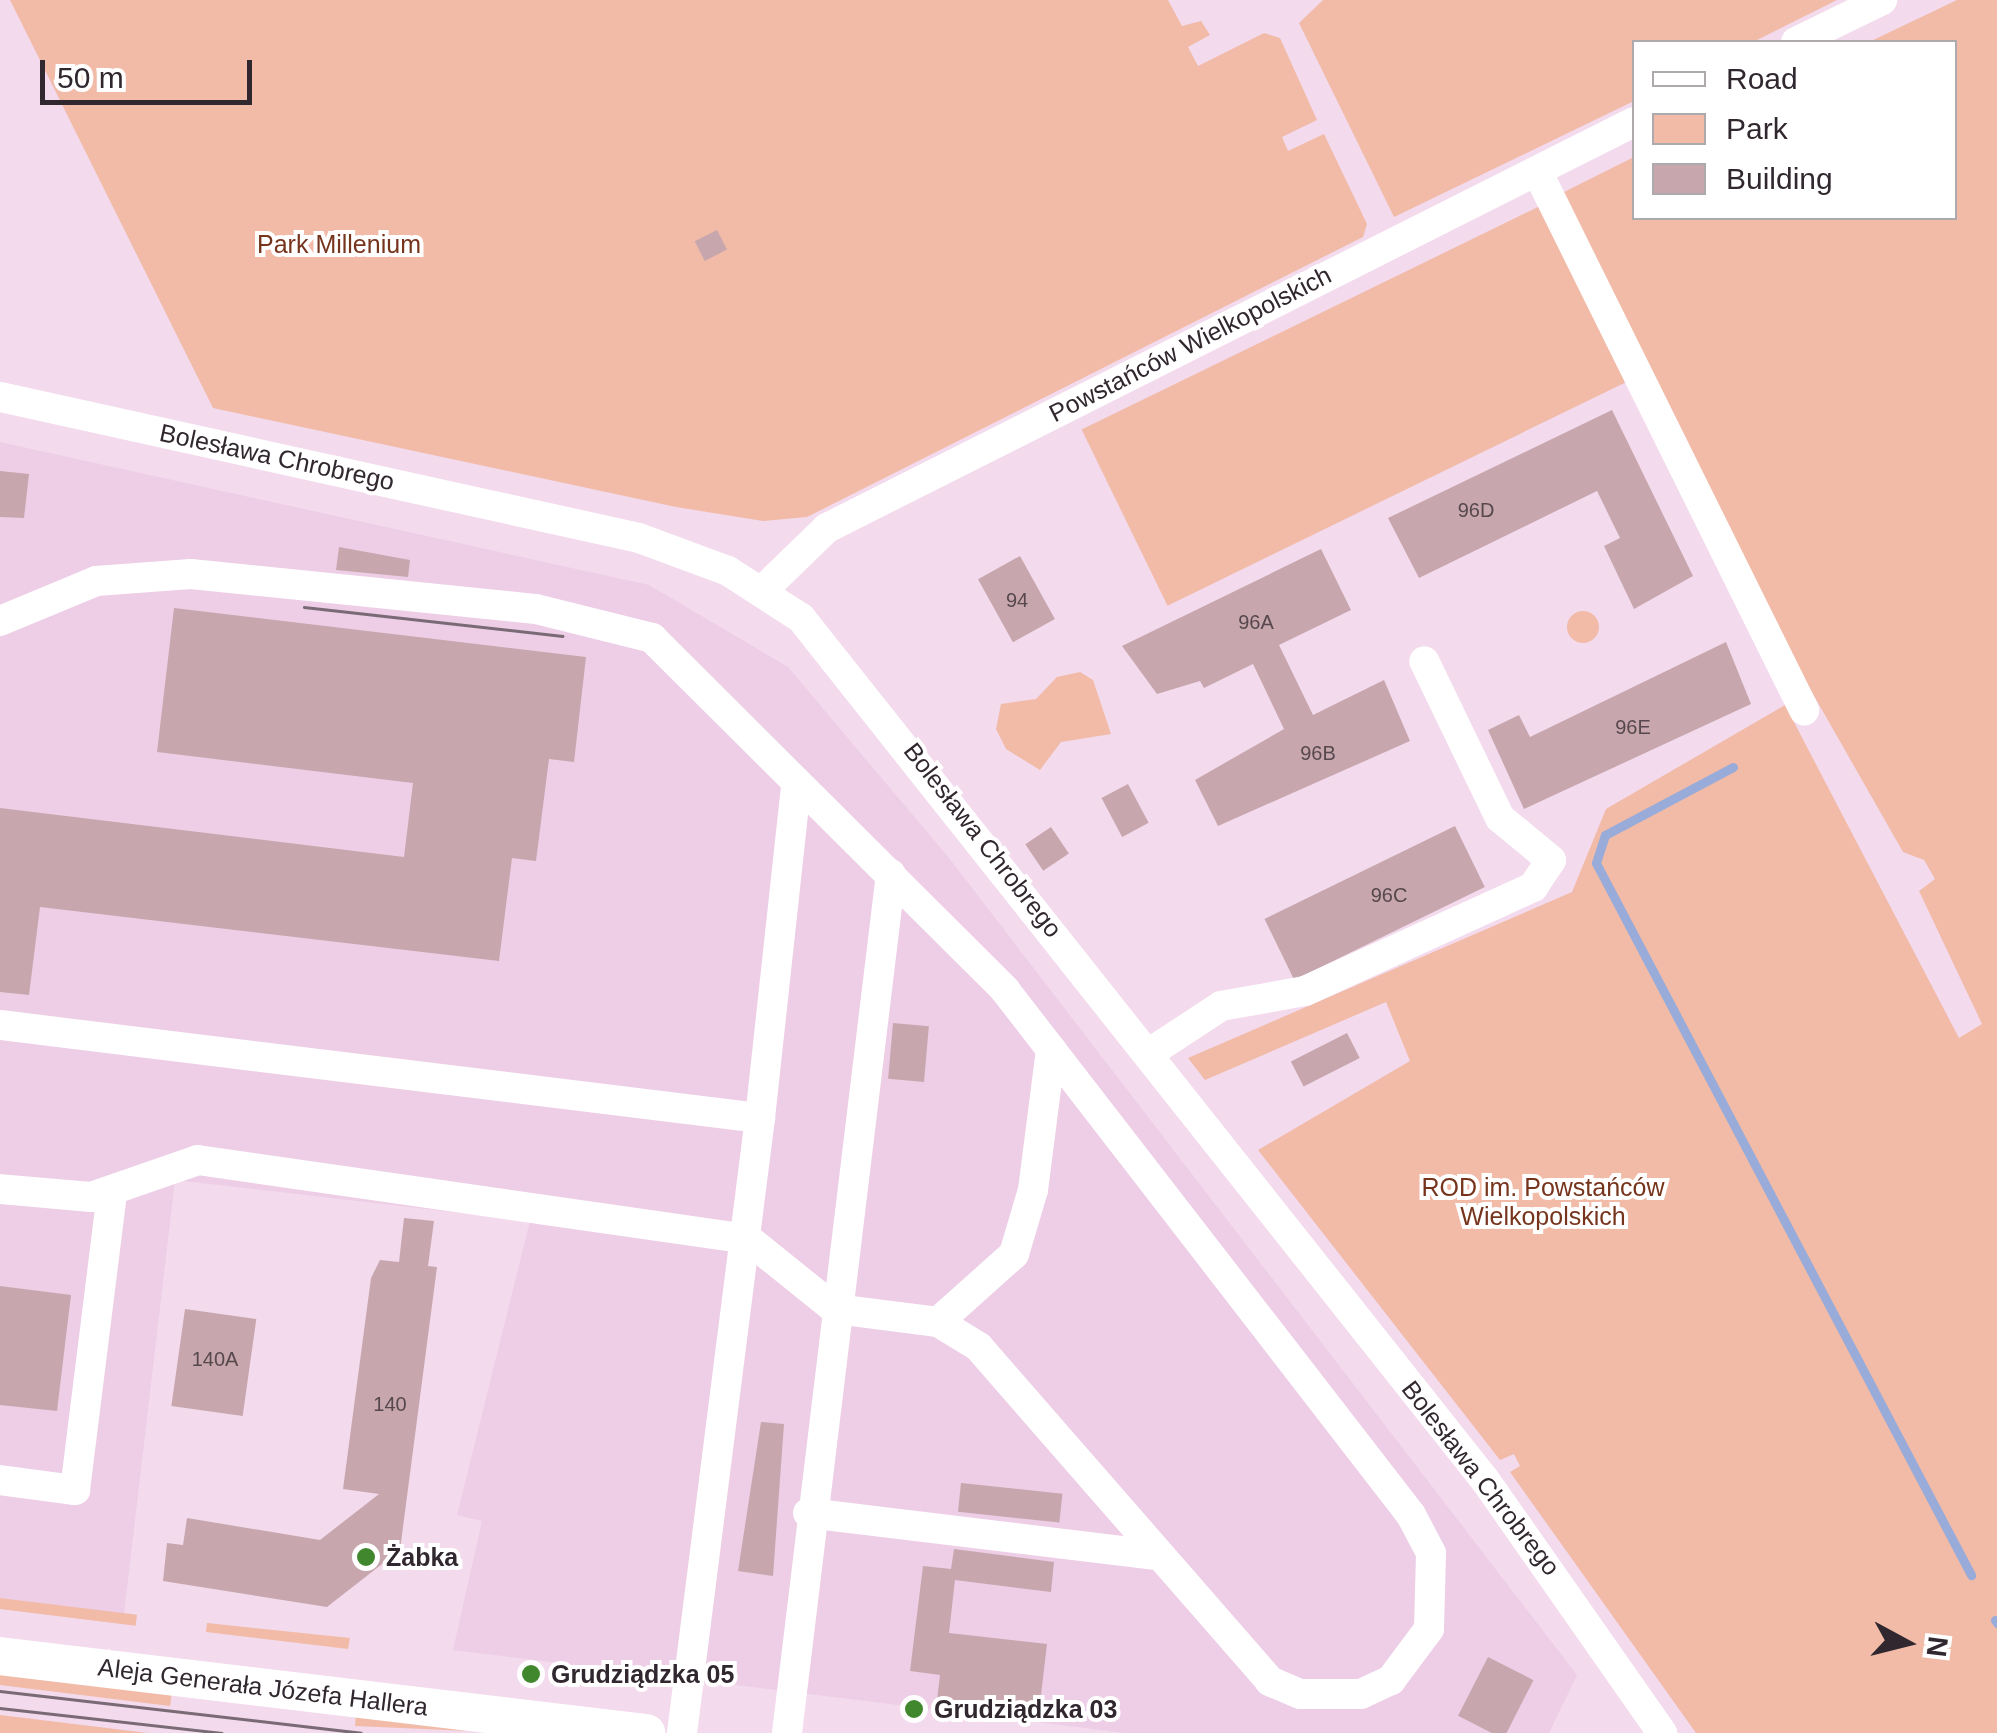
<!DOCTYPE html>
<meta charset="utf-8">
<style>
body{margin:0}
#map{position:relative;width:1997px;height:1733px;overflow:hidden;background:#f3daed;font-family:Helvetica,sans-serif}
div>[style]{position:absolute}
.built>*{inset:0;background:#edcee6}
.green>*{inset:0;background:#f1bba8;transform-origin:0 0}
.round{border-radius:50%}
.stream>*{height:9px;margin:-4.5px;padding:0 4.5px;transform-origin:4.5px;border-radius:4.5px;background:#99abd9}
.building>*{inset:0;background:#c7a7ad;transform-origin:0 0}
.minor>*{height:30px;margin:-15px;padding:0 15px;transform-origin:15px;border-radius:15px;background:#fff}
.major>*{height:38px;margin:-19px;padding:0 19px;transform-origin:19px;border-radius:19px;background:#fff}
.tram>*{height:2.5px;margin:-1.25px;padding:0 1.25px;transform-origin:1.25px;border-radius:1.25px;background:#796a76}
.dots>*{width:28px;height:28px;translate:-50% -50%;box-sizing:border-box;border:5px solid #fff;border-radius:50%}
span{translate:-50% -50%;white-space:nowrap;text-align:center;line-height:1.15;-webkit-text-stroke:8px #fff;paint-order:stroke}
.number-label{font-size:20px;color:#56484e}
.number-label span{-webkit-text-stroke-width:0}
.park-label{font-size:25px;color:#76341c}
.street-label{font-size:25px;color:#31282f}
.poi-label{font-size:25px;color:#31282f;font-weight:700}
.left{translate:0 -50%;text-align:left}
.legend{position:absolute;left:1632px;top:40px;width:325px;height:180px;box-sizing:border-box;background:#fff;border:2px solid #ada9ac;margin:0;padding:12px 18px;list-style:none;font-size:30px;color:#31282f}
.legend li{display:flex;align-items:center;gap:20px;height:50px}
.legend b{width:50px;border:2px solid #ada9ac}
.north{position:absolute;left:1857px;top:1593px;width:100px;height:100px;-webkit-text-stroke:8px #fff;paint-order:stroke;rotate:97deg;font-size:28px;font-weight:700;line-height:40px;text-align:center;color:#31282f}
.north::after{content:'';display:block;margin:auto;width:35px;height:45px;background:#31282f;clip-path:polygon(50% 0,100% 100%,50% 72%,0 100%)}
.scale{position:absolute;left:40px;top:60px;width:212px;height:45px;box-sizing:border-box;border:5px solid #31282f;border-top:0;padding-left:12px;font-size:30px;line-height:35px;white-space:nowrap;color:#31282f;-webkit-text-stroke:8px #fff;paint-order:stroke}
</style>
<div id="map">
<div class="built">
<div style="clip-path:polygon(0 442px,649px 585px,788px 667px,949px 858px,1577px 1675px,1549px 1733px,1125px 1733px,453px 1650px,482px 1521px,457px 1515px,530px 1221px,175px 1180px,124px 1614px,0 1598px)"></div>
</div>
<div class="green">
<div style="clip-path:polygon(10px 0,1168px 0,1182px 26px,1201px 21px,1210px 35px,1188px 47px,1198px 66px,1264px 33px,1280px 38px,1317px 120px,1282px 137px,1288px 151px,1324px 134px,1367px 224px,1363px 237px,807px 517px,763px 521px,676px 507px,213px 408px)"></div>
<div style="clip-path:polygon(1323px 0,1837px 0,1753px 42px,1634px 42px,1634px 101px,1394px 217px,1299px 23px)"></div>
<div style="clip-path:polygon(1957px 0,1997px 0,1997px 1733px,1696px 1733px,1510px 1472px,1520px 1466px,1514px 1454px,1500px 1460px,1258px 1150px,1410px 1061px,1386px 1002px,1205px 1080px,1188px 1058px,1572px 892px,1606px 809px,1785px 705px,1959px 1038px,1982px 1024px,1919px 891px,1935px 879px,1924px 860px,1903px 852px,1797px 666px,1560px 194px,1634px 157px,1634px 218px,1954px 218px,1954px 42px,1869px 42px)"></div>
<div style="left:1540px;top:206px;width:196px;height:510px;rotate:64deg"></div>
<div class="round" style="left:1567px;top:611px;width:32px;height:32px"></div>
<div style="clip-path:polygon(1080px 672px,1093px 680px,1111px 734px,1061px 742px,1040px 770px,1006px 749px,996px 729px,1001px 704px,1036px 699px,1057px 677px)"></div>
<div style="left:0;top:1598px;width:138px;height:11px;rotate:7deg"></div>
<div style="clip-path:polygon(207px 1623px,350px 1638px,348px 1649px,206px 1632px)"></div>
<div style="left:0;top:1672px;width:173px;height:13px;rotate:7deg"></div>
<div style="clip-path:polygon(356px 1714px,514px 1733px,355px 1726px)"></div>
<div style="clip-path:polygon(0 1715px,148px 1733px,0 1733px)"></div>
</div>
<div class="stream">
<div style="left:1733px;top:767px;width:145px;rotate:152deg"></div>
<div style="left:1605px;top:835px;width:29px;rotate:108deg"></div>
<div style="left:1596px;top:863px;width:805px;rotate:62.22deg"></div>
<div style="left:1995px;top:1620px;width:4px;rotate:56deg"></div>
</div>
<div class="building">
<div style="left:717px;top:230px;width:22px;height:25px;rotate:63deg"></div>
<div style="clip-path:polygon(1612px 410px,1693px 576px,1634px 609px,1604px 546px,1620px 538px,1597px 491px,1419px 578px,1388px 518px)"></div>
<div style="clip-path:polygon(0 471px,29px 474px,24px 518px,0 517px)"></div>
<div style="clip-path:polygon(339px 547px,410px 560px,408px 577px,336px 570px)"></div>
<div style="clip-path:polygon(1321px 549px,1351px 610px,1279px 645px,1313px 715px,1384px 680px,1410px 741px,1218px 826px,1195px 780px,1284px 729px,1253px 664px,1204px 688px,1200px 681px,1157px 694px,1122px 646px)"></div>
<div style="left:1020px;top:556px;width:72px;height:48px;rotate:61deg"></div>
<div style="clip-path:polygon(174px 608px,586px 657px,574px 762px,549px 759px,536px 861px,512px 858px,499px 961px,40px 907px,29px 995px,0 992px,0 808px,404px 857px,413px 783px,157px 752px)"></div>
<div style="clip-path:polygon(1726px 642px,1751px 704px,1524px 809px,1488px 730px,1519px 715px,1530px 737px)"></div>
<div style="left:1128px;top:784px;width:44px;height:30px;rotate:62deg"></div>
<div style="left:1455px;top:826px;width:68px;height:212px;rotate:64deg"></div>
<div style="left:1051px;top:827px;width:32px;height:31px;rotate:56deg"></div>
<div style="left:893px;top:1023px;width:36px;height:56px;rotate:5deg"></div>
<div style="left:1347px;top:1033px;width:28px;height:63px;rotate:63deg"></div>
<div style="clip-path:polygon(404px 1218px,434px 1221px,428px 1266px,437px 1267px,400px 1550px,327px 1607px,163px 1581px,167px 1543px,183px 1545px,187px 1518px,320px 1540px,379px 1494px,343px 1489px,371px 1278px,380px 1260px,399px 1262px)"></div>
<div style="clip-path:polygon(0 1286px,71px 1295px,57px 1411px,0 1405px)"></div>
<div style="left:185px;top:1309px;width:72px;height:98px;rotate:8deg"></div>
<div style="clip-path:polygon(761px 1422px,784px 1424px,773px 1576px,738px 1571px)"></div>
<div style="left:961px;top:1483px;width:102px;height:29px;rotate:6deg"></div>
<div style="clip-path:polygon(954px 1549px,1054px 1562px,1051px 1592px,955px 1580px,949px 1633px,1047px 1644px,1039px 1712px,937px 1700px,940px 1675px,910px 1671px,923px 1566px,951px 1569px)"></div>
<div style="left:1488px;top:1657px;width:51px;height:66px;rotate:27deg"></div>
</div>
<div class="minor">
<div style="left:1796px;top:42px;width:96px;rotate:-26deg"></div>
<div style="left:1537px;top:171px;width:602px;rotate:63.65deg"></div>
<div style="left:0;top:397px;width:654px;rotate:12.44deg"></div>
<div style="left:639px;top:538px;width:95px;rotate:20.3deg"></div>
<div style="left:728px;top:571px;width:87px;rotate:32.8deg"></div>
<div style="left:801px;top:618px;width:1100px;rotate:51.57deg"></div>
<div style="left:1485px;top:1480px;width:309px;rotate:55deg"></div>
<div style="left:763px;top:590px;width:89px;rotate:-44.1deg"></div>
<div style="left:827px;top:528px;width:903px;rotate:-26.71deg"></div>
<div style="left:0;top:621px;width:104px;rotate:-22.6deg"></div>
<div style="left:96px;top:581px;width:95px;rotate:-4.2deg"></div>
<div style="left:191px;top:574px;width:347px;rotate:5.8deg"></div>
<div style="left:536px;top:609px;width:120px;rotate:14deg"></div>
<div style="left:652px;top:638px;width:499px;rotate:44.9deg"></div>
<div style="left:1005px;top:990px;width:664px;rotate:52.28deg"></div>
<div style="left:1411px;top:1515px;width:43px;rotate:62.2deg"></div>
<div style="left:1431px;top:1553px;width:76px;rotate:91.5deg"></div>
<div style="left:1429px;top:1629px;width:64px;rotate:126.7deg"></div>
<div style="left:1391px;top:1680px;width:33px;rotate:155deg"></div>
<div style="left:1361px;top:1694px;width:61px;rotate:180deg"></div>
<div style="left:1300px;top:1694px;width:33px;rotate:-157deg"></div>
<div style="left:1270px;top:1681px;width:443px;rotate:-131.1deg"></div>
<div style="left:979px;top:1347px;width:48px;rotate:-148.6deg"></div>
<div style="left:938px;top:1322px;width:104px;rotate:-172.8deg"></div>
<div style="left:835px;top:1309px;width:112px;rotate:-141.2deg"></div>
<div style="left:748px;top:1239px;width:556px;rotate:-171.83deg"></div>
<div style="left:198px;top:1160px;width:113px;rotate:160.9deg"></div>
<div style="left:91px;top:1197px;width:91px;rotate:-175deg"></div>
<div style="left:0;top:1025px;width:766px;rotate:6.98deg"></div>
<div style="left:760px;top:1118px;width:620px;rotate:97.23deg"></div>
<div style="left:1148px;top:1054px;width:87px;rotate:-33.3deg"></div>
<div style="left:1221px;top:1006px;width:85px;rotate:-10.1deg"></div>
<div style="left:1305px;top:991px;width:251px;rotate:-24.5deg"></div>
<div style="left:1533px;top:887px;width:32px;rotate:-56deg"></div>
<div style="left:1551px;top:860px;width:66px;rotate:-140.5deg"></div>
<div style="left:1500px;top:818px;width:174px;rotate:-115.8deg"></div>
<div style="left:760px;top:1118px;width:335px;rotate:-83.8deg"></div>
<div style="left:938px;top:1322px;width:102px;rotate:-41.8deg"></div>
<div style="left:1014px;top:1254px;width:67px;rotate:-73.5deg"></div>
<div style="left:1033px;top:1190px;width:142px;rotate:-82.7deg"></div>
<div style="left:0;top:1480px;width:76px;rotate:7.6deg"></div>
<div style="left:75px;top:1490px;width:298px;rotate:-82.9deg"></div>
<div style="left:808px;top:1513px;width:351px;rotate:6.9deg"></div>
<div style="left:787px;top:1733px;width:865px;rotate:-83.1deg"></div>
</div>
<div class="major">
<div style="left:0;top:1656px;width:651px;rotate:6.8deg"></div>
</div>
<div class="tram">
<div style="left:304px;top:607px;width:260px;rotate:6.4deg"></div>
<div style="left:0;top:1691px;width:363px;rotate:6.6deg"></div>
<div style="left:0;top:1708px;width:223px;rotate:6.4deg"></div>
</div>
<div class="dots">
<div style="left:366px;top:1557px;background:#41872d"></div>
<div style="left:531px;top:1674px;background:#41872d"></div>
<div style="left:914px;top:1709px;background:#41872d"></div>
</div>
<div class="number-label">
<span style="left:1476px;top:510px">96D</span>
<span style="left:1017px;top:600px">94</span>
<span style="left:1256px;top:622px">96A</span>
<span style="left:1633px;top:727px">96E</span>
<span style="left:1318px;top:753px">96B</span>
<span style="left:1389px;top:895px">96C</span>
<span style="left:215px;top:1359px">140A</span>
<span style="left:390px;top:1404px">140</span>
</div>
<div class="park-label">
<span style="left:339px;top:244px">Park Millenium</span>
<span style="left:1543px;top:1202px">ROD im. Powstańców<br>Wielkopolskich</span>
</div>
<div class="street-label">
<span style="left:1190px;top:344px;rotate:-27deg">Powstańców Wielkopolskich</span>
<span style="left:277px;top:457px;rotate:12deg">Bolesława Chrobrego</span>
<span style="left:983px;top:840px;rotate:52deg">Bolesława Chrobrego</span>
<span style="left:1481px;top:1478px;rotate:52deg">Bolesława Chrobrego</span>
<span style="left:263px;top:1687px;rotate:7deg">Aleja Generała Józefa Hallera</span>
</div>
<div class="poi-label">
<span class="left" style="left:386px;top:1557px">Żabka</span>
<span class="left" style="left:551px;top:1674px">Grudziądzka 05</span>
<span class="left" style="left:934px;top:1709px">Grudziądzka 03</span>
</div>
<ul class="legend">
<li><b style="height:12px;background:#fff"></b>Road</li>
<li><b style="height:28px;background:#f1bba8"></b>Park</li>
<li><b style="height:28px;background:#c7a7ad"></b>Building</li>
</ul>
<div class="north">N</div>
<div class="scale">50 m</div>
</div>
